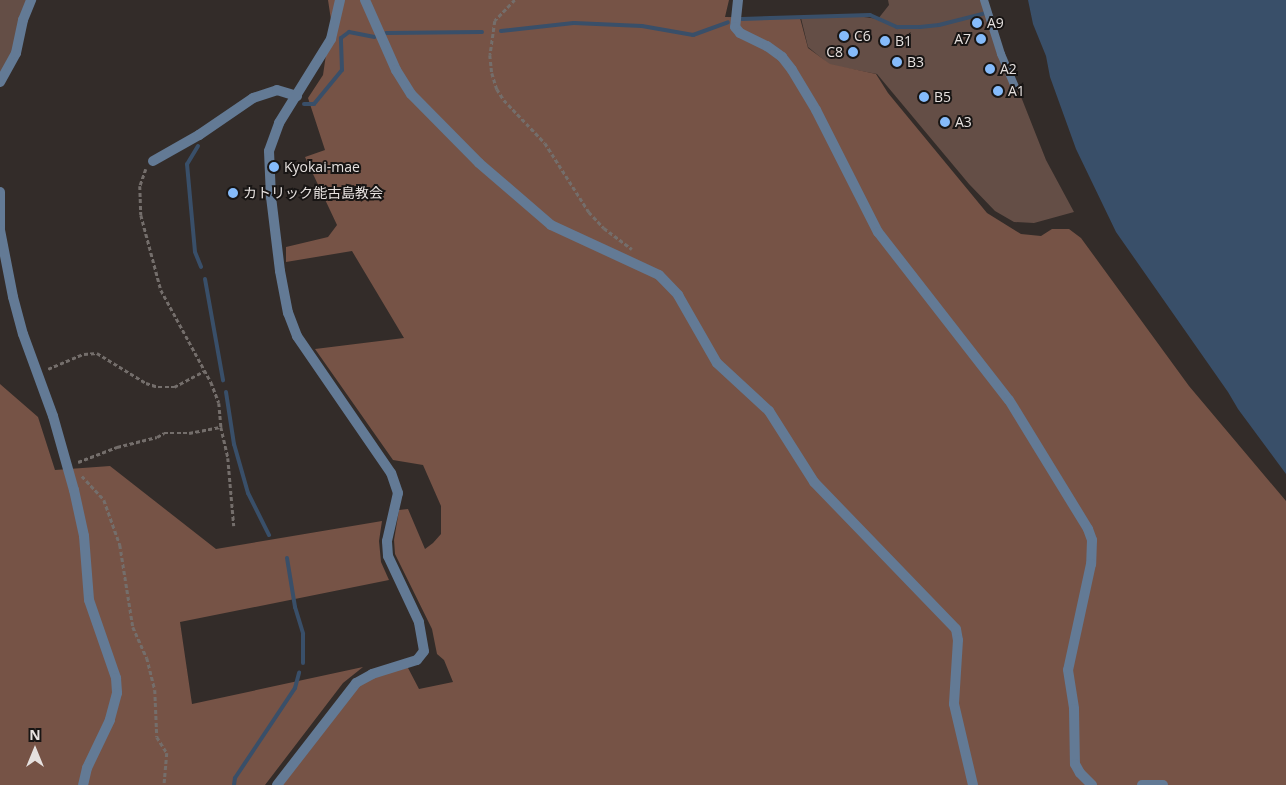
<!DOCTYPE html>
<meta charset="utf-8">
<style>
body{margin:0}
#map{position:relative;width:1286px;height:785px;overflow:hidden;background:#332c29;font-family:"Open Sans","Noto Sans JP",sans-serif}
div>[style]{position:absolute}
.green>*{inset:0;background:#644e46}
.forest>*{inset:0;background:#765346}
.water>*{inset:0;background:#394f69}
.stream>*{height:4px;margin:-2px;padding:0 2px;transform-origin:2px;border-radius:2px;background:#394f69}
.path>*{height:2.5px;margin-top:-1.25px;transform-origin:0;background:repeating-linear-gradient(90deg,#746e6b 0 4px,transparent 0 6.5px)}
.lane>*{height:8px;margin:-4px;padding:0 4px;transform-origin:4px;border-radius:4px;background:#637a95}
.street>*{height:10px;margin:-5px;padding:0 5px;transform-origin:5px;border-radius:5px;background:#637a95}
.dots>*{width:14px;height:14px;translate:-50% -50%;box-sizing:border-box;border:2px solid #181514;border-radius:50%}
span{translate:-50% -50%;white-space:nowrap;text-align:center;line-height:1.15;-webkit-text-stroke:4px #181514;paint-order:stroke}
.poi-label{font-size:14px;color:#e6e1df}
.left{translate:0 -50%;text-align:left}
.right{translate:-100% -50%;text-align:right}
.north{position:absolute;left:10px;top:725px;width:50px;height:50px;-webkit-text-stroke:4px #181514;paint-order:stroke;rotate:0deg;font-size:14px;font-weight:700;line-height:20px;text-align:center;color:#e6e1df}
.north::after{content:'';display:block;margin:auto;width:18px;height:22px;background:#e6e1df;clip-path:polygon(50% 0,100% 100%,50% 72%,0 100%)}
</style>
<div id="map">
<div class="green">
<div style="clip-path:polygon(0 0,27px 0,14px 49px,0 77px)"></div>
<div style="clip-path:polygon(888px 0,986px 0,995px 31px,1046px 160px,1074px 212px,1034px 223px,1014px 222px,995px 211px,969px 184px,877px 74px,830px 65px,808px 47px,801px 18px,857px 16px,878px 19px,889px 5px)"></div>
</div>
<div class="forest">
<div style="clip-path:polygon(328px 0,729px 0,725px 17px,800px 18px,808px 48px,830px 64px,876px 74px,888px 93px,987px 213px,1021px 234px,1041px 236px,1052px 229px,1069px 229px,1081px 238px,1189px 386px,1286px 501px,1286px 785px,282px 785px,359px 685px,373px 676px,407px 666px,419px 689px,453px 682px,444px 660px,437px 654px,432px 629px,395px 554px,394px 540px,399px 510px,408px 509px,425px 549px,433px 543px,441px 534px,441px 506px,423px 465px,393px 460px,315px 349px,404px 338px,352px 251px,286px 262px,286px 247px,328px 237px,337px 225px,305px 157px,325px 150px,308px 98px,323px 75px,331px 20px)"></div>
<div style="clip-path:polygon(0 384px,38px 417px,55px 470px,110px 466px,216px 549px,382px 521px,379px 541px,381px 562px,389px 580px,180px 622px,192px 704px,363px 667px,343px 683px,265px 785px,0 785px)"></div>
</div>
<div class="water">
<div style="clip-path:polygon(1028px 0,1286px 0,1286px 474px,1238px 409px,1228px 392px,1116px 232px,1076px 149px,1050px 77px,1046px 56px,1033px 24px)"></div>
</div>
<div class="stream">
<div style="left:742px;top:19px;width:128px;rotate:-1.8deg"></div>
<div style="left:870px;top:15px;width:30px;rotate:24deg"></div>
<div style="left:897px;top:27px;width:23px"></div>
<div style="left:920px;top:27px;width:19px;rotate:-6deg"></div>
<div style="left:939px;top:25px;width:49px;rotate:-14.3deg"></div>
<div style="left:501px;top:31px;width:73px;rotate:-6.3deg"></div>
<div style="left:574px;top:23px;width:68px;rotate:2.5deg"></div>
<div style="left:642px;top:26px;width:52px;rotate:10deg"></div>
<div style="left:693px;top:35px;width:37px;rotate:-20deg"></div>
<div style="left:386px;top:33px;width:96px;rotate:-0.6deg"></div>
<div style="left:304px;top:104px;width:10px"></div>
<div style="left:314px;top:104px;width:44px;rotate:-50.5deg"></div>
<div style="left:342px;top:70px;width:32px;rotate:-92deg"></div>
<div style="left:341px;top:38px;width:10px;rotate:-37deg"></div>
<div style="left:349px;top:32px;width:26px;rotate:11deg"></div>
<div style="left:198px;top:146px;width:21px;rotate:121deg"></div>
<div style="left:187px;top:164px;width:88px;rotate:84.8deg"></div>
<div style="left:195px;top:252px;width:16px;rotate:68deg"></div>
<div style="left:205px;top:279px;width:103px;rotate:79.9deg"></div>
<div style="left:226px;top:392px;width:53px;rotate:81.3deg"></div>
<div style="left:234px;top:444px;width:51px;rotate:74.1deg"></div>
<div style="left:248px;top:493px;width:47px;rotate:63.4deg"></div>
<div style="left:287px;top:558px;width:50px;rotate:80.7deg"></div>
<div style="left:295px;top:607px;width:28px;rotate:73deg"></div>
<div style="left:303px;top:634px;width:29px;rotate:90deg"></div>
<div style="left:234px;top:785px;width:7px;rotate:-82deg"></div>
<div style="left:235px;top:778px;width:108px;rotate:-56.3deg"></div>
<div style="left:295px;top:688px;width:16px;rotate:-75deg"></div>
</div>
<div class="path">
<div style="left:515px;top:0;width:29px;rotate:134deg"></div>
<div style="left:495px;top:21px;width:34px;rotate:98deg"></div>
<div style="left:490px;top:55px;width:18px;rotate:84deg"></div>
<div style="left:492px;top:73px;width:17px;rotate:73deg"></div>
<div style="left:497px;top:89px;width:13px;rotate:58deg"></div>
<div style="left:504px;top:100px;width:59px;rotate:46.4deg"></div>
<div style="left:545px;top:143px;width:82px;rotate:57.5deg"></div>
<div style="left:589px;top:212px;width:22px;rotate:47deg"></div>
<div style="left:604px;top:228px;width:35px;rotate:37deg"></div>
<div style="left:146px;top:169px;width:18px;rotate:109deg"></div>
<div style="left:140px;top:186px;width:29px;rotate:88deg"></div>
<div style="left:141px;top:215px;width:78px;rotate:75.1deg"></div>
<div style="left:161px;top:290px;width:105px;rotate:61.5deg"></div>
<div style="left:211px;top:382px;width:22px;rotate:69deg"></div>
<div style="left:219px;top:403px;width:24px;rotate:85deg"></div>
<div style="left:221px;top:427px;width:32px;rotate:77deg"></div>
<div style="left:228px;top:458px;width:68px;rotate:85deg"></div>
<div style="left:48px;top:369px;width:39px;rotate:-23deg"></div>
<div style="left:84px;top:354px;width:13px;rotate:-4deg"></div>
<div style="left:97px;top:353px;width:57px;rotate:31.5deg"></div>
<div style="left:146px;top:383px;width:13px;rotate:18deg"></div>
<div style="left:158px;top:387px;width:16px"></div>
<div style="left:174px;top:387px;width:34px;rotate:-28deg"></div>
<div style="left:78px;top:462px;width:42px;rotate:-21deg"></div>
<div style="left:117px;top:447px;width:41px;rotate:-14deg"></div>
<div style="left:157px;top:437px;width:8px;rotate:-30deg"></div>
<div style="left:164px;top:433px;width:25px"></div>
<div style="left:189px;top:433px;width:33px;rotate:-11deg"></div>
<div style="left:82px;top:476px;width:33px;rotate:47deg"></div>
<div style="left:104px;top:500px;width:48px;rotate:70.4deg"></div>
<div style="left:120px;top:545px;width:83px;rotate:81deg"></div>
<div style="left:133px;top:627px;width:34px;rotate:66deg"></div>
<div style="left:147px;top:658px;width:33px;rotate:76deg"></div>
<div style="left:155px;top:690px;width:47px;rotate:87.6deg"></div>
<div style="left:157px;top:737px;width:19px;rotate:58deg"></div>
<div style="left:167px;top:753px;width:32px;rotate:95deg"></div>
</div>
<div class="lane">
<div style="left:984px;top:0;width:57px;rotate:72.5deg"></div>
<div style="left:1001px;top:54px;width:36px;rotate:67deg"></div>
</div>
<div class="street">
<div style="left:365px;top:0;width:77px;rotate:66.1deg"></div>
<div style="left:396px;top:70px;width:28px;rotate:58deg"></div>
<div style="left:411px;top:94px;width:97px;rotate:45.4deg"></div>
<div style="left:479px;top:163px;width:95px;rotate:40.7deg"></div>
<div style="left:551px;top:225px;width:119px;rotate:24.8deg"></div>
<div style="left:659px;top:275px;width:28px;rotate:46deg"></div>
<div style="left:678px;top:295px;width:78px;rotate:60.2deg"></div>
<div style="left:717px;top:363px;width:71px;rotate:42.7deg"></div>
<div style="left:769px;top:411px;width:84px;rotate:57.6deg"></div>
<div style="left:814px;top:482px;width:204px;rotate:46deg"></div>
<div style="left:956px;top:629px;width:11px;rotate:80deg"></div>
<div style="left:958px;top:640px;width:64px;rotate:93.6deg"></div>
<div style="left:954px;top:704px;width:83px;rotate:76.8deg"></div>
<div style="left:738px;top:0;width:27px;rotate:96deg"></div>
<div style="left:735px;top:27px;width:8px;rotate:50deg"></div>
<div style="left:740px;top:33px;width:30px;rotate:26deg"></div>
<div style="left:767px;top:46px;width:19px;rotate:36deg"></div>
<div style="left:782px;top:57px;width:16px;rotate:52deg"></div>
<div style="left:792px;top:70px;width:47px;rotate:59deg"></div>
<div style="left:816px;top:110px;width:137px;rotate:63.1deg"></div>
<div style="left:878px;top:232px;width:213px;rotate:52.1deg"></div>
<div style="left:1009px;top:400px;width:151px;rotate:58.5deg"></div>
<div style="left:1088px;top:529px;width:12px;rotate:70deg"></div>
<div style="left:1092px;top:540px;width:24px;rotate:92deg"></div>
<div style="left:1091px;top:564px;width:108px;rotate:102.2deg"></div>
<div style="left:1068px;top:670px;width:39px;rotate:81deg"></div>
<div style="left:1074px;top:709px;width:55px;rotate:89deg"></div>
<div style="left:1075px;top:764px;width:10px;rotate:61deg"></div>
<div style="left:1080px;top:773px;width:17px;rotate:45deg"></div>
<div style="left:0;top:82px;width:33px;rotate:-61deg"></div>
<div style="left:16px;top:53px;width:34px;rotate:-78deg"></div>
<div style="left:23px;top:20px;width:22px;rotate:-68deg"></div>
<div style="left:153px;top:161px;width:53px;rotate:-29.5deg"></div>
<div style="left:199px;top:135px;width:65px;rotate:-34.4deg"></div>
<div style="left:253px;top:98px;width:25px;rotate:-18deg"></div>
<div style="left:277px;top:90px;width:21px;rotate:17deg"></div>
<div style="left:0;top:192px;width:38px;rotate:90deg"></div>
<div style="left:0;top:230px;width:68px;rotate:79deg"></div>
<div style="left:13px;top:297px;width:38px;rotate:75deg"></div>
<div style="left:23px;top:334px;width:87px;rotate:69.9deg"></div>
<div style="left:53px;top:416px;width:77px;rotate:74.2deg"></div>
<div style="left:74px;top:490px;width:47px;rotate:77.7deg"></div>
<div style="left:84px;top:536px;width:64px;rotate:85.5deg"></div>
<div style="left:89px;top:600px;width:83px;rotate:70.9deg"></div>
<div style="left:116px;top:678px;width:15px;rotate:86deg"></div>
<div style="left:117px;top:693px;width:28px;rotate:105deg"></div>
<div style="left:110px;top:720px;width:53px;rotate:115.6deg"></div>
<div style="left:87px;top:768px;width:17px;rotate:103deg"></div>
<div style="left:277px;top:785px;width:129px;rotate:-52.2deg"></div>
<div style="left:356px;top:683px;width:18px;rotate:-29deg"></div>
<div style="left:372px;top:674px;width:47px;rotate:-17.3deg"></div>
<div style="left:417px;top:660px;width:11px;rotate:-52deg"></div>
<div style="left:424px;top:651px;width:29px;rotate:-100deg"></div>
<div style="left:419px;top:622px;width:73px;rotate:-115.2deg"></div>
<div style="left:388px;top:556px;width:15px;rotate:-94deg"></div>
<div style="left:387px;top:541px;width:49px;rotate:-77.1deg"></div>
<div style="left:398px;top:493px;width:21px;rotate:-109deg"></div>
<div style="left:391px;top:473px;width:166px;rotate:-124.5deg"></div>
<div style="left:297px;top:336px;width:25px;rotate:-111deg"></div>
<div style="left:288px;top:313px;width:43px;rotate:-100.8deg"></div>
<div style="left:280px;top:271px;width:75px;rotate:-96.9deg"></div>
<div style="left:271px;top:197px;width:46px;rotate:-92.5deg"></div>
<div style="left:269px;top:151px;width:30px;rotate:-70deg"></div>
<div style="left:279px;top:123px;width:99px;rotate:-58.2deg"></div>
<div style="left:331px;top:39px;width:40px;rotate:-77deg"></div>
<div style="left:1142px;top:785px;width:21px"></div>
</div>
<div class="dots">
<div style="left:977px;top:23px;background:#85bbfb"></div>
<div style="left:844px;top:36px;background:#85bbfb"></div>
<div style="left:981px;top:39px;background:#85bbfb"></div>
<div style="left:885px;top:41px;background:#85bbfb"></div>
<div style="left:853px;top:52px;background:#85bbfb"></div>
<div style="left:897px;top:62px;background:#85bbfb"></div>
<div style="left:990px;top:69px;background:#85bbfb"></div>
<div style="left:998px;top:91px;background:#85bbfb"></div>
<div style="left:924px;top:97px;background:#85bbfb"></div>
<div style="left:945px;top:122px;background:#85bbfb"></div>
<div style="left:274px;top:167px;background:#85bbfb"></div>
<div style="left:233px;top:193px;background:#85bbfb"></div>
</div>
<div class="poi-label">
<span class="left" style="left:987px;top:23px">A9</span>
<span class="left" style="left:854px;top:36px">C6</span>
<span class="right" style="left:971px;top:39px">A7</span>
<span class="left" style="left:895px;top:41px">B1</span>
<span class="right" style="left:843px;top:52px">C8</span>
<span class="left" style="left:907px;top:62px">B3</span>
<span class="left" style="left:1000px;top:69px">A2</span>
<span class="left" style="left:1008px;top:91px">A1</span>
<span class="left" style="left:934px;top:97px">B5</span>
<span class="left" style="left:955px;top:122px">A3</span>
<span class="left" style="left:284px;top:167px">Kyokai-mae</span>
<span class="left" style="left:243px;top:193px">カトリック能古島教会</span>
</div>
<div class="north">N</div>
</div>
